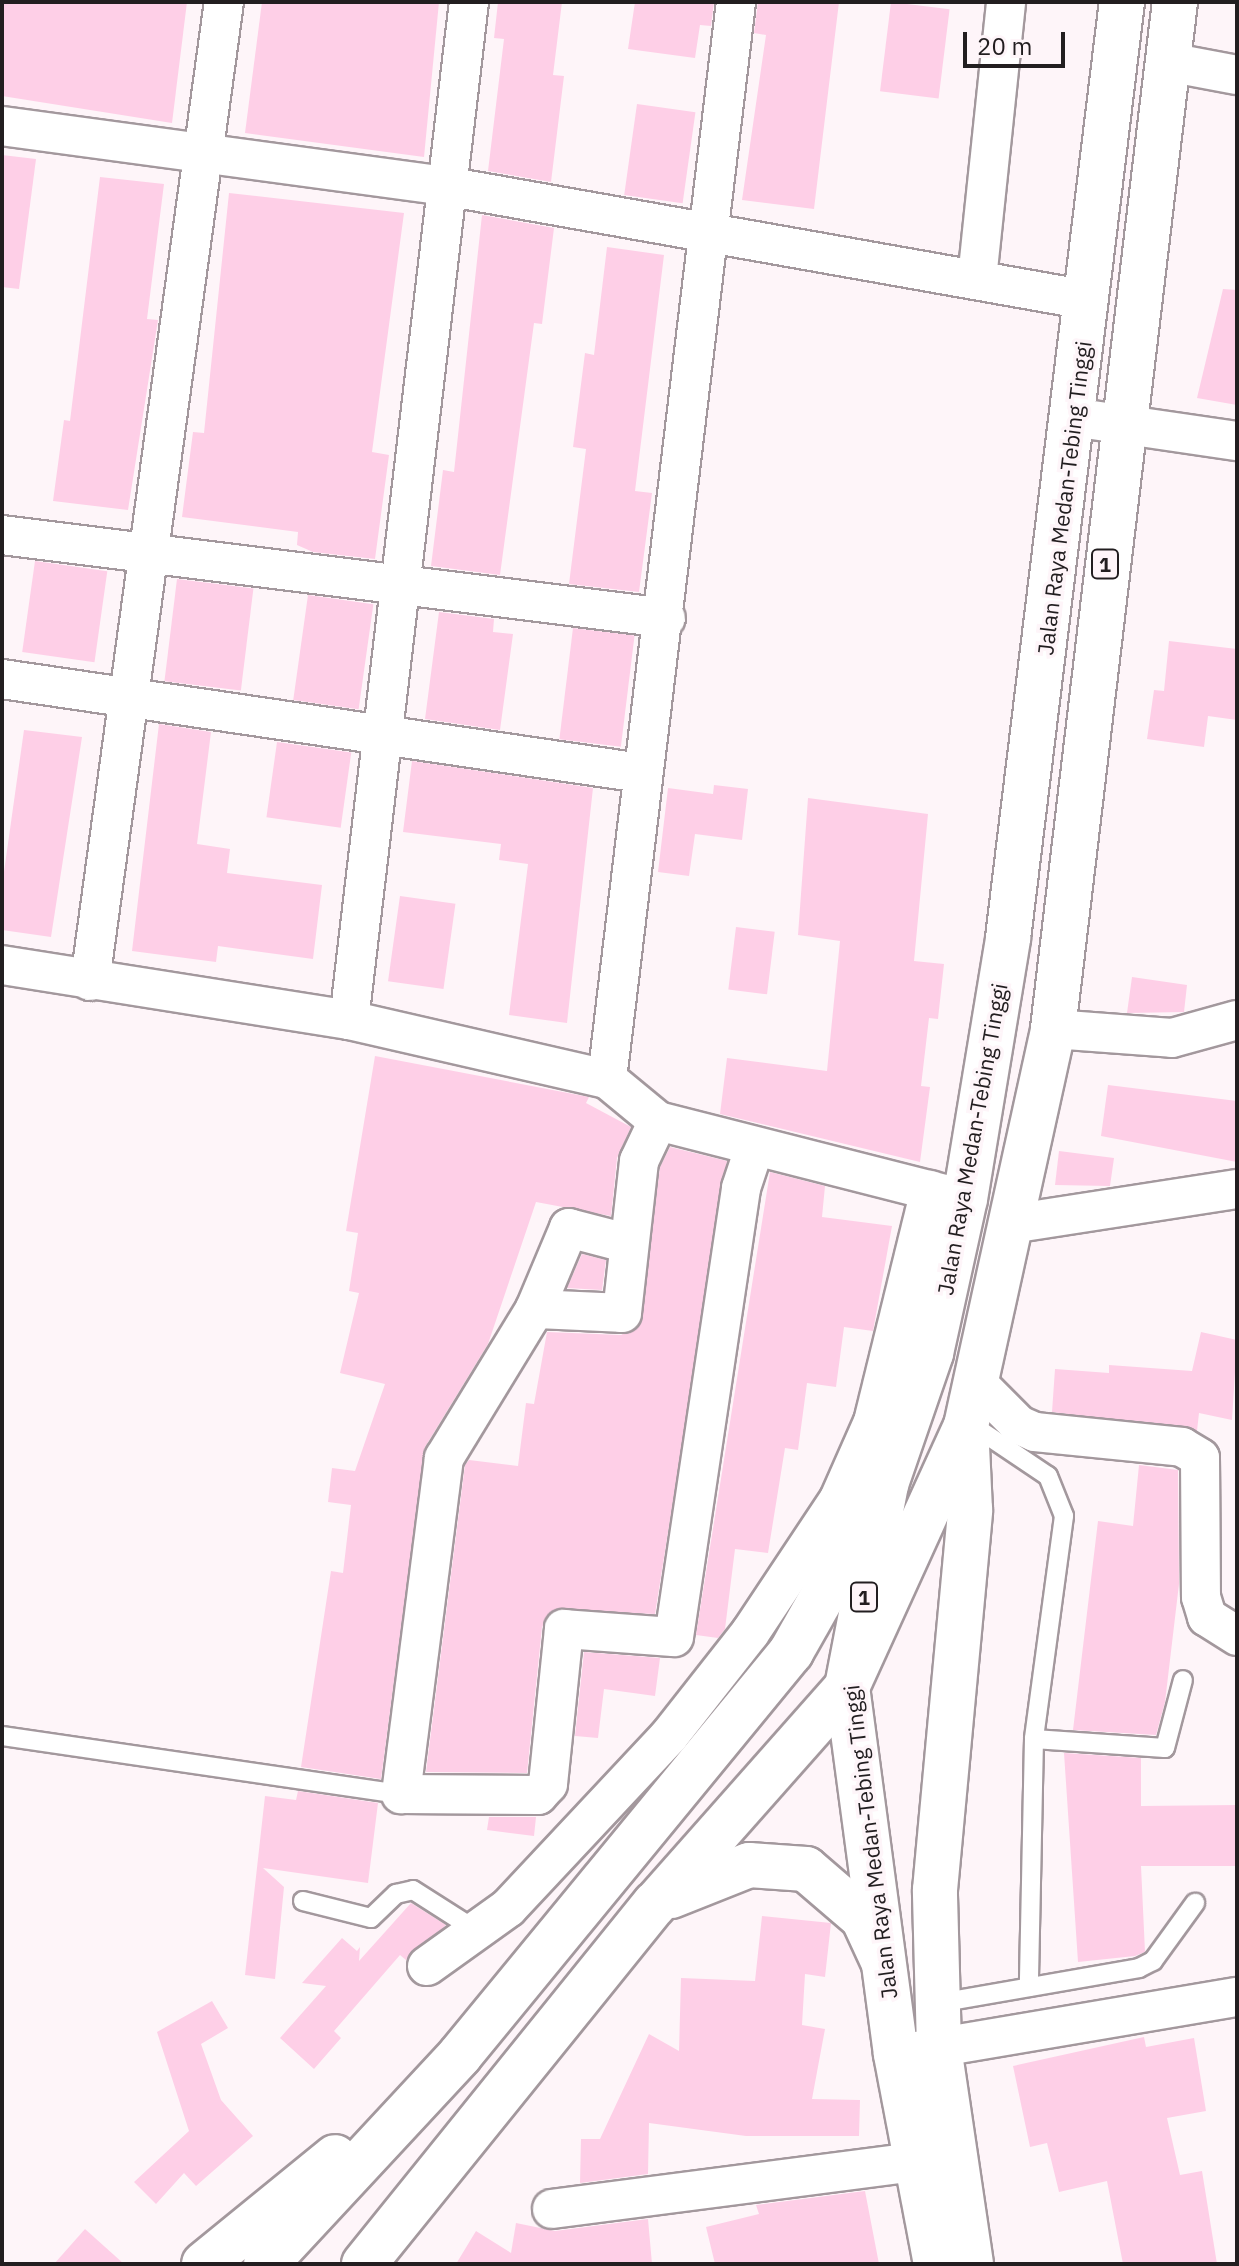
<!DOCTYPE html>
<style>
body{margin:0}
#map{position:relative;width:1239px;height:2266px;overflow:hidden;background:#fef5f9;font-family:"IBM Plex Sans",sans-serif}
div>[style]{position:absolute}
.building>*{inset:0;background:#fecfe7;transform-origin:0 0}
.roads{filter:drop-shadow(2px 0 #a3989d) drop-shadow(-2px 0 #a3989d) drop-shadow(0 2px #a3989d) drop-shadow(0 -2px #a3989d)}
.service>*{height:18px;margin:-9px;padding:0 9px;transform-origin:9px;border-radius:9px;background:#fff}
.minor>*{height:38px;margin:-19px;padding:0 19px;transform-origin:19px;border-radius:19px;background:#fff}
.trunk>*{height:44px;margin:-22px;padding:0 22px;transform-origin:22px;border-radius:22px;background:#fff}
.motorway>*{height:44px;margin:-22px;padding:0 22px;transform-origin:22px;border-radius:22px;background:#fff}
span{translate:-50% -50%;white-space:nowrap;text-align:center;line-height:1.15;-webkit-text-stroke:7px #fef5f9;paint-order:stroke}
.shield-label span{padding:2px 6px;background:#fef5f9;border:2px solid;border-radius:6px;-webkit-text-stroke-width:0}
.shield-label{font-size:20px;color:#221e20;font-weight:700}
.street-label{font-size:22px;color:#221e20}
.frame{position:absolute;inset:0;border:4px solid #221e20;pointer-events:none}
.scale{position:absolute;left:963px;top:32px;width:102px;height:36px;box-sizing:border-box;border:4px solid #221e20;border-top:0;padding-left:10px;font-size:24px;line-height:28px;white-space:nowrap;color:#221e20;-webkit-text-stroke:6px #fef5f9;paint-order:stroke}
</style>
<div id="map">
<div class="building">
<div style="clip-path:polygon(2px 2px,187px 2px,172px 123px,2px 96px)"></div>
<div style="clip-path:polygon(262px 2px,439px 2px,424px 157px,245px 133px)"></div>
<div style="clip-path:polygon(498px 2px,562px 2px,553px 75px,564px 76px,551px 182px,488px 171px,504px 39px,494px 38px)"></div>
<div style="clip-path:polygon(635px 2px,714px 2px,711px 26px,700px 25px,695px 58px,628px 49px)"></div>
<div style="clip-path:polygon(758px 2px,839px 2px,814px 209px,742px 200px,766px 35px,754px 33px)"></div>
<div style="left:891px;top:2px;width:59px;height:90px;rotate:7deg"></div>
<div style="left:637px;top:104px;width:59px;height:92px;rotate:8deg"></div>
<div style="clip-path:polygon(2px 155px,36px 159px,19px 289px,2px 287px)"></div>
<div style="clip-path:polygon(100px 177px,164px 184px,147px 319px,158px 320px,128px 510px,53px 501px,64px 420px,70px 421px)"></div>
<div style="clip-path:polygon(229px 193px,404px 213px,372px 452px,389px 455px,375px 559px,313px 552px,297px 545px,298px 532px,182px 517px,193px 432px,204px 433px)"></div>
<div style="clip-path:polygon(482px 215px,554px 228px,542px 324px,534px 323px,500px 575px,431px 566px,443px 470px,454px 472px)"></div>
<div style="clip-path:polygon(607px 247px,664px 255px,635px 491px,652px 493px,639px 592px,569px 584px,586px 449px,573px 447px,585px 353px,594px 355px)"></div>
<div style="clip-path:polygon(1223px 289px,1237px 290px,1237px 405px,1197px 398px)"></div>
<div style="left:35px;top:561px;width:73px;height:92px;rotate:8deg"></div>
<div style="left:177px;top:579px;width:77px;height:103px;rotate:7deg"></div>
<div style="left:308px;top:595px;width:66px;height:106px;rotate:8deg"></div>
<div style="clip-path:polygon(439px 612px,494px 619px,493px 632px,513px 634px,500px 730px,425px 719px)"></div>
<div style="left:573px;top:628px;width:62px;height:112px;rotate:7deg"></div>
<div style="clip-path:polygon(1169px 641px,1237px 649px,1237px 720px,1208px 716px,1204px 747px,1147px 739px,1154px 690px,1164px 691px)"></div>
<div style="clip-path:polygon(159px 724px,211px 732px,197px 844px,230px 849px,227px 873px,322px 885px,313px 959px,218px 946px,216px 962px,132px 951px)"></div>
<div style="clip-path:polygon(24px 730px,82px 737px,51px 937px,2px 930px,2px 886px)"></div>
<div style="left:277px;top:742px;width:75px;height:76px;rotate:8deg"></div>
<div style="clip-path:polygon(412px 761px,593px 788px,567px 1023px,509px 1015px,528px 864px,499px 860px,501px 844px,403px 832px)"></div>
<div style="clip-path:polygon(714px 785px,748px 789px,742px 840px,695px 834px,689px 876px,658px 872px,668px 788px,713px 794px)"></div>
<div style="clip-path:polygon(808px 798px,928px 814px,914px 961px,944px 964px,938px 1019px,929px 1018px,921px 1086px,930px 1087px,920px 1162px,720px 1114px,727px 1058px,827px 1071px,840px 941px,798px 935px)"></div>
<div style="left:400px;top:896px;width:56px;height:86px;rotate:8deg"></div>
<div style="left:736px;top:927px;width:39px;height:63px;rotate:7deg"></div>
<div style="clip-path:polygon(1132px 977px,1187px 985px,1184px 1012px,1127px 1013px)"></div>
<div style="clip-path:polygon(375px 1056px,589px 1097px,586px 1103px,631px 1127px,617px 1158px,611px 1216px,536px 1202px,488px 1344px,425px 1447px,381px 1779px,301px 1767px,331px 1571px,343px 1573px,351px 1505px,328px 1502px,332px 1468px,355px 1471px,385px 1384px,340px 1373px,359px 1293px,349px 1291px,358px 1233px,346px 1231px)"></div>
<div style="clip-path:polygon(1108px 1085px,1237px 1101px,1237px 1162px,1101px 1136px)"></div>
<div style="clip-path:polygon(670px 1147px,727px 1161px,655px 1614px,554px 1610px,542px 1627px,527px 1773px,426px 1772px,465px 1465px,469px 1460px,518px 1466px,526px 1403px,534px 1404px,547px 1332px,621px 1335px,640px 1325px,660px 1167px)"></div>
<div style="clip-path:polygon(1059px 1151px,1114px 1158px,1110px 1186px,1055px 1185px)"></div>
<div style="clip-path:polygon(770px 1172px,825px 1186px,822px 1217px,892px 1226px,873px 1331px,844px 1327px,836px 1387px,807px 1383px,798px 1450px,785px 1448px,768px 1553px,735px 1549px,725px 1629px,718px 1638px,696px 1635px)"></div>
<div style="clip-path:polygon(582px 1254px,606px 1260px,602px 1290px,567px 1288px)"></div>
<div style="clip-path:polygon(1201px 1332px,1237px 1340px,1232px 1420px,1199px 1413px,1197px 1431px,1052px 1412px,1055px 1369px,1109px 1373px,1109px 1365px,1192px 1371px)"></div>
<div style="clip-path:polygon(1139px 1465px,1178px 1470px,1179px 1584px,1165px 1702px,1156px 1735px,1073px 1730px,1098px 1521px,1133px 1526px)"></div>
<div style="clip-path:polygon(584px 1652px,660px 1658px,655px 1696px,604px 1689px,598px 1738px,575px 1736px)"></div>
<div style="clip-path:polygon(1064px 1753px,1141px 1758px,1141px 1806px,1237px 1805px,1237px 1866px,1141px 1866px,1145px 1952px,1135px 1956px,1078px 1962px)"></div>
<div style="clip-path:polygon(298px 1791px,378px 1803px,368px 1883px,263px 1868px,284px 1887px,275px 1979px,245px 1975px,265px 1796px,296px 1800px)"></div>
<div style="clip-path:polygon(489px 1817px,536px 1817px,534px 1836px,487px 1830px)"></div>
<div style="clip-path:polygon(411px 1903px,446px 1925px,406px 1960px,400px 1955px,334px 2031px,341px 2038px,314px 2069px,280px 2038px,326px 1986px,302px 1983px,342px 1938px,357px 1951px,360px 1947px,359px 1961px)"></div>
<div style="clip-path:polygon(762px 1916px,831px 1923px,825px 1977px,805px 1974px,802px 2025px,825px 2029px,812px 2099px,860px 2100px,859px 2136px,746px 2136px,649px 2123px,648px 2174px,580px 2183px,581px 2139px,600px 2139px,649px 2034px,679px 2051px,681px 1978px,755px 1981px)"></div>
<div style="clip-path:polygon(212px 2001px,228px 2028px,201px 2044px,221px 2100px,253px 2136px,196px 2186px,184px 2173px,156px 2204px,134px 2182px,189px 2131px,157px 2032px)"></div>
<div style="clip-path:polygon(1144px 2037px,1146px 2047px,1194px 2038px,1206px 2111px,1167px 2118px,1180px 2175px,1202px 2171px,1217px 2264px,1123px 2264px,1107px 2181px,1059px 2192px,1047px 2143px,1030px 2147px,1013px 2066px)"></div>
<div style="clip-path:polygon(865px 2191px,879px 2264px,715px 2264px,706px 2227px,759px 2214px,756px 2205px)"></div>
<div style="clip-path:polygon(648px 2219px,652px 2264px,456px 2264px,476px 2231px,511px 2253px,516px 2223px,555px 2231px)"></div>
<div style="clip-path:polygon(85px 2229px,124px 2264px,54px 2264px)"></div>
</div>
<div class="roads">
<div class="service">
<div style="left:969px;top:1423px;width:95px;rotate:33.9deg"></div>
<div style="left:1048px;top:1476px;width:43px;rotate:68.2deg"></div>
<div style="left:1064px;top:1516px;width:225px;rotate:97.7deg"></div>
<div style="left:1034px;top:1739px;width:248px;rotate:91.2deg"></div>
<div style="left:2px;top:1736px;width:403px;rotate:8.3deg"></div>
<div style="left:1034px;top:1739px;width:131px;rotate:3.9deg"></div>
<div style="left:1165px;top:1748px;width:70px;rotate:-75.2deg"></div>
<div style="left:303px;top:1901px;width:70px;rotate:14deg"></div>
<div style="left:371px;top:1918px;width:35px;rotate:-44deg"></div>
<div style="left:396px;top:1894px;width:17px;rotate:-13deg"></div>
<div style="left:413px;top:1890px;width:76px;rotate:32.6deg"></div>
<div style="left:939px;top:2003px;width:203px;rotate:-9.9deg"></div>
<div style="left:1139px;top:1968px;width:16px;rotate:-27deg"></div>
<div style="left:1153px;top:1961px;width:72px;rotate:-54.1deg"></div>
</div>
<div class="minor">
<div style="left:1168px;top:62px;width:70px;rotate:10.7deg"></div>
<div style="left:2px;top:126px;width:453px;rotate:7.7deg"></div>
<div style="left:451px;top:187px;width:646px;rotate:10.07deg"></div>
<div style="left:977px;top:279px;width:279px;rotate:-84deg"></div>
<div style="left:1072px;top:417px;width:167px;rotate:8.3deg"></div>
<div style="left:2px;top:535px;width:669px;rotate:7.13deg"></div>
<div style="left:2px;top:679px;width:646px;rotate:8.37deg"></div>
<div style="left:2px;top:965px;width:351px;rotate:9deg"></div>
<div style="left:349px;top:1020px;width:265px;rotate:12.9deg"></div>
<div style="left:607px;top:1079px;width:66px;rotate:39.5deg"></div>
<div style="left:658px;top:1121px;width:317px;rotate:14.3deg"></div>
<div style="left:90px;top:981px;width:988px;rotate:-82.21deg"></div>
<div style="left:349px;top:1020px;width:1025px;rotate:-83.28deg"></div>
<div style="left:1053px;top:1029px;width:119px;rotate:4.3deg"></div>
<div style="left:1172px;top:1038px;width:67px;rotate:-15.5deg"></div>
<div style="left:607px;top:1079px;width:1085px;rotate:-83.17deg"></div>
<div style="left:1010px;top:1224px;width:230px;rotate:-8.8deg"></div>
<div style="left:626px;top:1243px;width:59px;rotate:-165.3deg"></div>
<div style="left:569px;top:1228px;width:88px;rotate:112.8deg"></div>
<div style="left:535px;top:1309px;width:175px;rotate:121.4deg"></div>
<div style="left:444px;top:1458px;width:339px;rotate:97.3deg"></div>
<div style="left:401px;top:1794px;width:137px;rotate:0.4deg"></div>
<div style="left:538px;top:1795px;width:15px;rotate:-48deg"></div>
<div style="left:548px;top:1784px;width:156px;rotate:-84.1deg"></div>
<div style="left:564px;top:1629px;width:110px;rotate:4.2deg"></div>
<div style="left:674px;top:1637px;width:454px;rotate:-81.5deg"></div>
<div style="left:741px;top:1188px;width:41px;rotate:-71.6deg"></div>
<div style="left:535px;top:1309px;width:87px;rotate:2.6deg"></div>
<div style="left:622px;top:1313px;width:153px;rotate:-83.6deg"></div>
<div style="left:639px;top:1161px;width:44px;rotate:-64.6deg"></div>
<div style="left:975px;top:1381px;width:62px;rotate:45deg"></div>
<div style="left:1019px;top:1425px;width:17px;rotate:24deg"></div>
<div style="left:1035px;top:1432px;width:148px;rotate:5.8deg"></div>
<div style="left:1182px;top:1447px;width:21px;rotate:31deg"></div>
<div style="left:1200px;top:1458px;width:139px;rotate:89.6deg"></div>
<div style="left:1201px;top:1597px;width:21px;rotate:73deg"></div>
<div style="left:1207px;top:1617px;width:36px;rotate:32deg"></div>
<div style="left:427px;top:1966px;width:100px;rotate:-35.6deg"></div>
<div style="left:508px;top:1908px;width:236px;rotate:-46.9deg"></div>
<div style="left:669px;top:1736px;width:131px;rotate:-51.8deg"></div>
<div style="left:750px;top:1633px;width:161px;rotate:-56.4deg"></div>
<div style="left:839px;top:1499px;width:84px;rotate:-66.2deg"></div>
<div style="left:873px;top:1422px;width:239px;rotate:-76.2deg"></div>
<div style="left:911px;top:2052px;width:331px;rotate:-9.6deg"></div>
<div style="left:552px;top:2209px;width:396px;rotate:-7.4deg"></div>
</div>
<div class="trunk">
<div style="left:936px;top:2264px;width:214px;rotate:-100.8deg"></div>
<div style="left:896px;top:2054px;width:370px;rotate:-97.6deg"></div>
<div style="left:847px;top:1687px;width:207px;rotate:-79.1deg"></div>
<div style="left:886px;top:1484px;width:139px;rotate:-71deg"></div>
<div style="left:931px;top:1353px;width:158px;rotate:-77.6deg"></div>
<div style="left:965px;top:1199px;width:265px;rotate:-80.6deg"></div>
<div style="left:1008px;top:938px;width:943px;rotate:-83.06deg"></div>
<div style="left:971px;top:2264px;width:218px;rotate:-98.4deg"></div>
<div style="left:939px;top:2048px;width:158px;rotate:-91.5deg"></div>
<div style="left:935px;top:1890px;width:382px;rotate:-84.7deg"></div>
<div style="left:970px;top:1510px;width:84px;rotate:-92.7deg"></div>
<div style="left:966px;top:1426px;width:406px;rotate:-77.6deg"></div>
<div style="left:1053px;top:1029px;width:1034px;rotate:-83.23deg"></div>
</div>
<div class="motorway">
<div style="left:671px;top:1896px;width:84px;rotate:-21.7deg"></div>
<div style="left:749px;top:1865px;width:57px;rotate:4deg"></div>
<div style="left:806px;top:1869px;width:75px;rotate:40.7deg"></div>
<div style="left:863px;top:1918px;width:47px;rotate:65.1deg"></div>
<div style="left:204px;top:2264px;width:169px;rotate:-39.2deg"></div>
<div style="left:266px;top:2264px;width:285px;rotate:-47.1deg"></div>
<div style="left:460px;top:2055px;width:522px;rotate:-50.6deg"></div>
<div style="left:791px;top:1652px;width:193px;rotate:-60.5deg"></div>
<div style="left:364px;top:2264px;width:463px;rotate:-51.1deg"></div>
<div style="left:655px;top:1904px;width:290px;rotate:-48.5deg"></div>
<div style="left:847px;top:1687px;width:287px;rotate:-65.5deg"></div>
</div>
</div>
<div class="shield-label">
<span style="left:1105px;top:564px">1</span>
<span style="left:864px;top:1597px">1</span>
</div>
<div class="street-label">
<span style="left:1064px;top:498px;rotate:-83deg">Jalan Raya Medan-Tebing Tinggi</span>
<span style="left:972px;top:1139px;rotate:-80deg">Jalan Raya Medan-Tebing Tinggi</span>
<span style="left:870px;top:1842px;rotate:-97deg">Jalan Raya Medan-Tebing Tinggi</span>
</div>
<div class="frame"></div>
<div class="scale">20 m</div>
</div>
